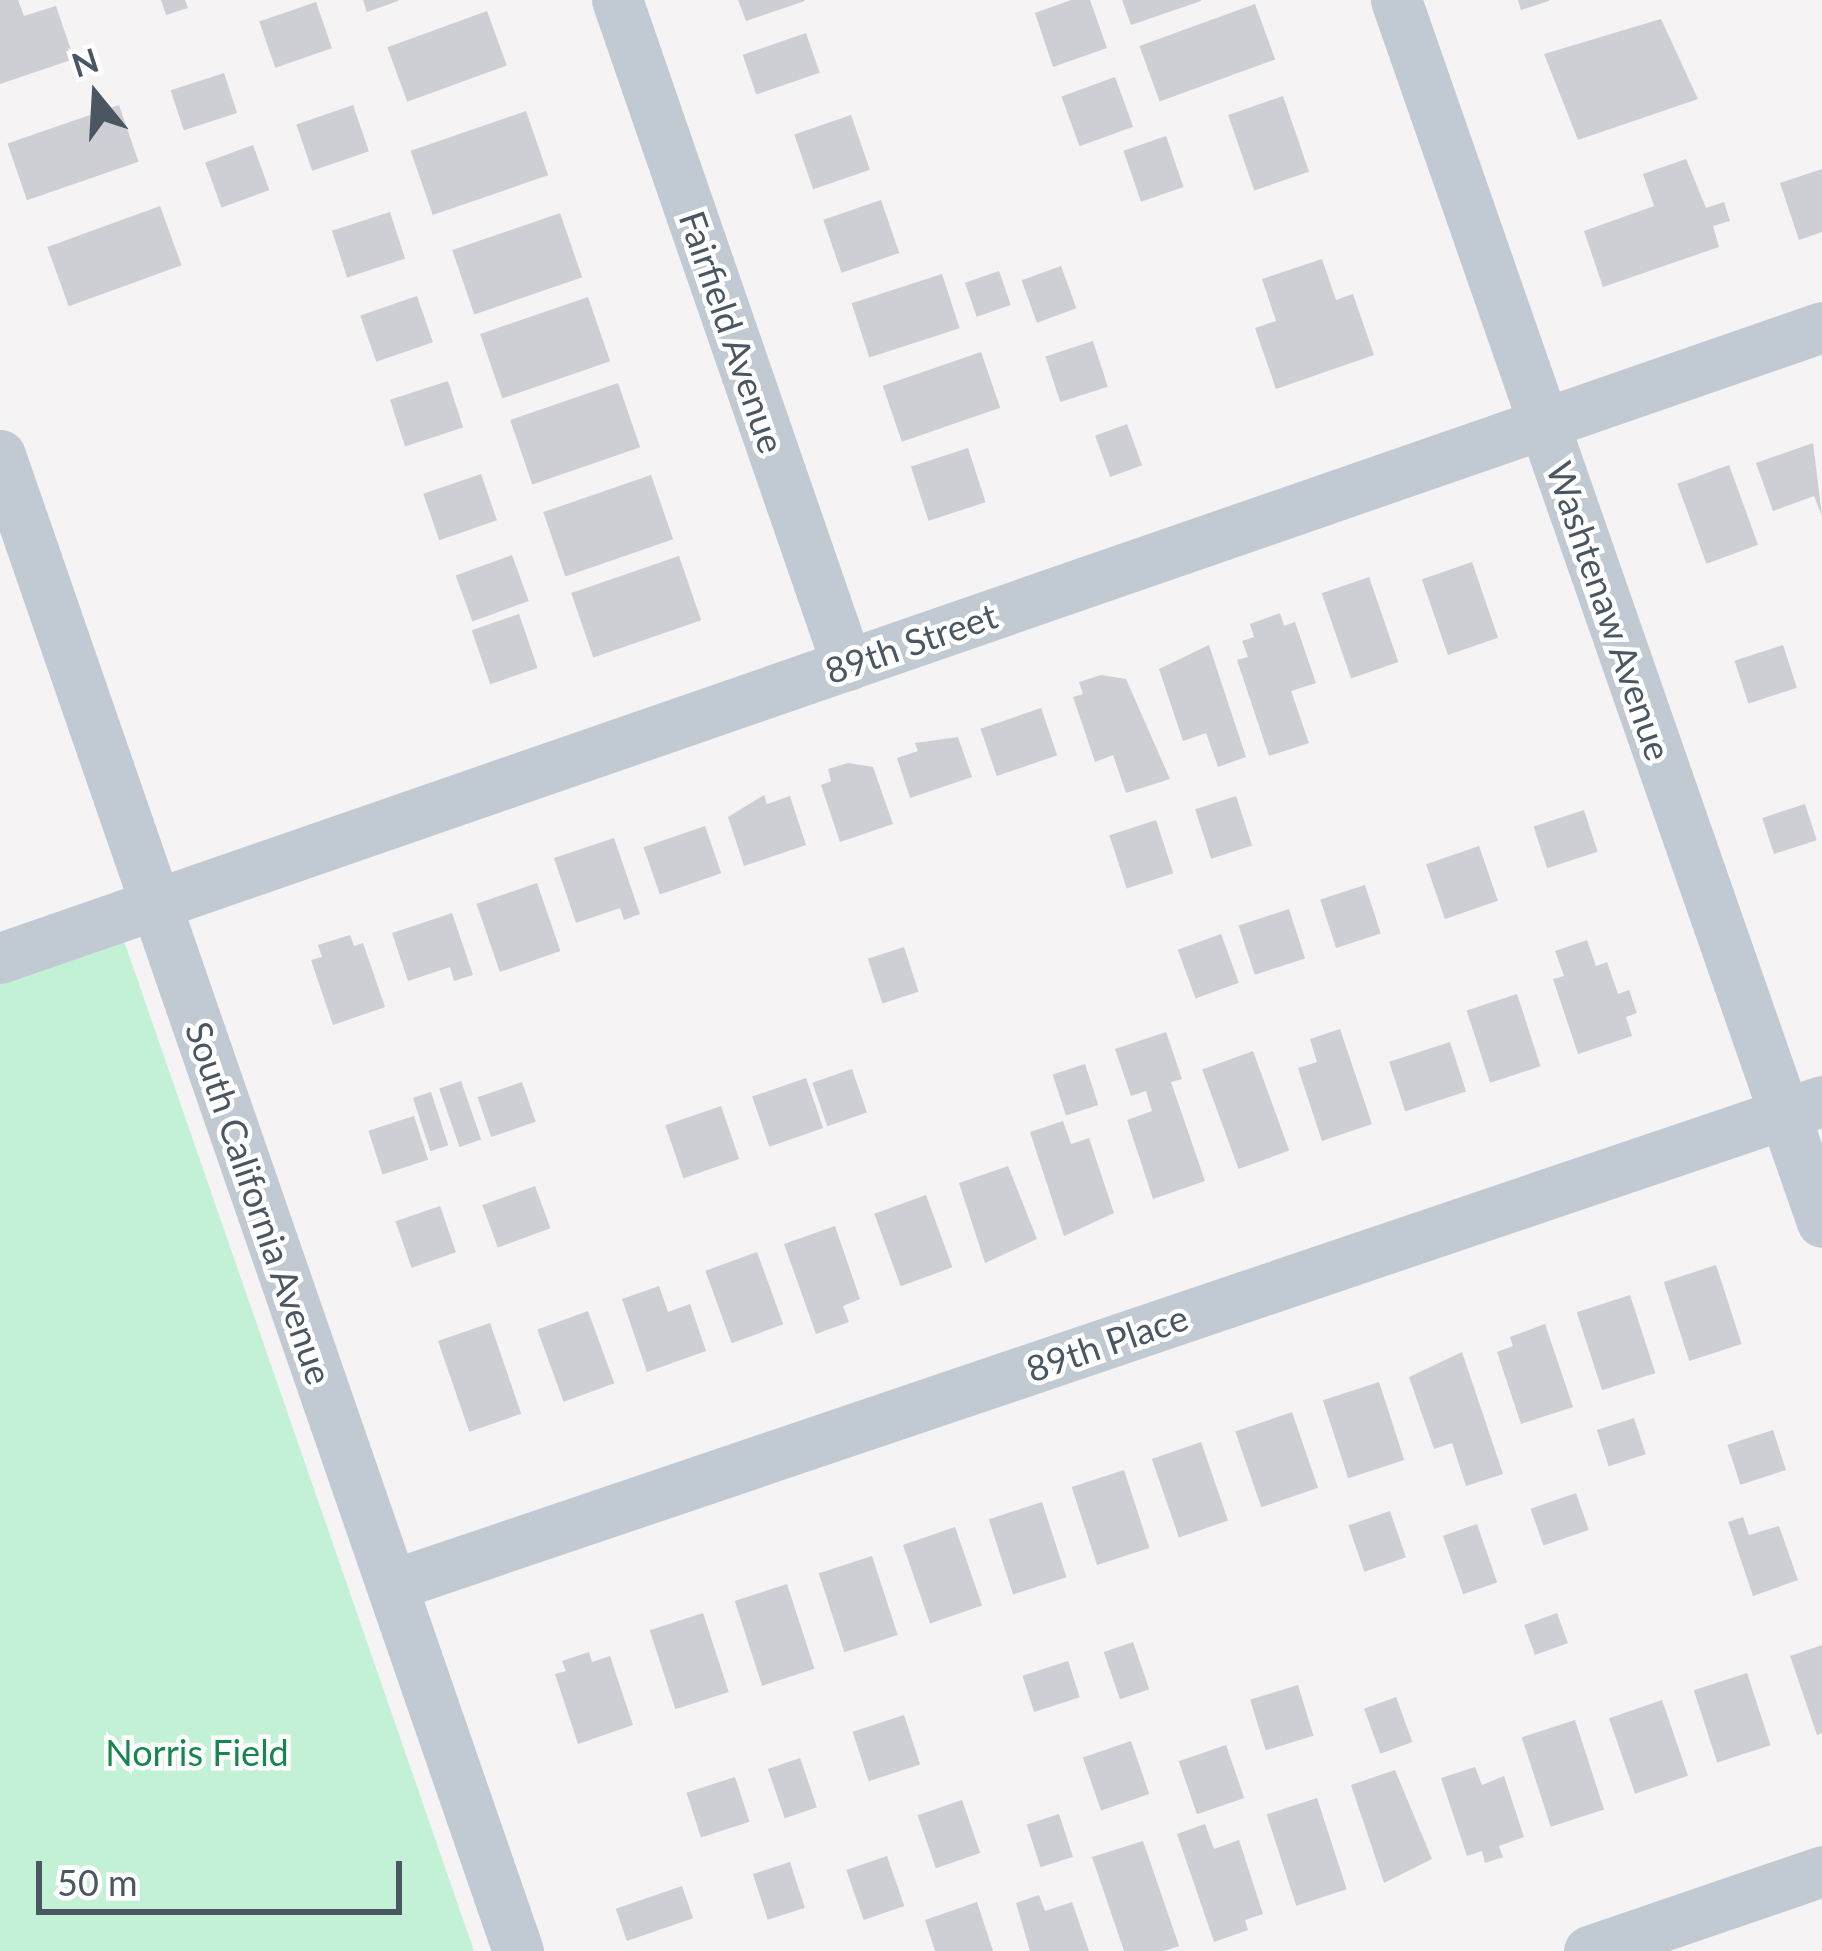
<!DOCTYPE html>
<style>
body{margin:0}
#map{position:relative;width:1822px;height:1951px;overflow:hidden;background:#f5f3f3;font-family:Lato,sans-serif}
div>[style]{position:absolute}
.green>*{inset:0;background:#c3f1d5}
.building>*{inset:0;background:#cdcfd5;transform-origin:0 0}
.street>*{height:51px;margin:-25.5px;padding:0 25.5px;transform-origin:25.5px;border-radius:25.5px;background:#c1cad2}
span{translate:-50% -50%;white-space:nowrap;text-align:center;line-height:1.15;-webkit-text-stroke:9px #fff;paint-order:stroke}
.street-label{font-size:36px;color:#4a5661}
.park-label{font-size:36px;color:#17864f}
.north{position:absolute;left:36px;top:36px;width:120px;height:120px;-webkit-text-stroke:9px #fff;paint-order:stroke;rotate:342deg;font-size:33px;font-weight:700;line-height:48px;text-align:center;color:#4a5661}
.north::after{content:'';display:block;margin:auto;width:42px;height:54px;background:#4a5661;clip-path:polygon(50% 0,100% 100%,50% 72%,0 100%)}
.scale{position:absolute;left:36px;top:1861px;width:366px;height:54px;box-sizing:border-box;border:6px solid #4a5661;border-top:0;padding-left:15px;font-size:36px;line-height:42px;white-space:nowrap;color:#4a5661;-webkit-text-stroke:9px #fff;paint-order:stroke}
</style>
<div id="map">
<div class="green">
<div style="clip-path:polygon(123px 938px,474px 1951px,0 1951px,0 981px)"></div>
</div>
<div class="building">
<div style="clip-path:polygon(0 0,18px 0,24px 16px,56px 6px,74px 59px,0 84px)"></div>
<div style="clip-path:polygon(161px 0,185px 0,188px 8px,166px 15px)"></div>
<div style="clip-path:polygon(363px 0,398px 0,398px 1px,367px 12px)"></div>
<div style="clip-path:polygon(738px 0,804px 0,805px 1px,746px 21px)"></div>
<div style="clip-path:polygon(1071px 0,1090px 0,1107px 48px,1053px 67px,1035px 13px)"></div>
<div style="clip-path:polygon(1122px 0,1201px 0,1201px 1px,1131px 25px)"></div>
<div style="clip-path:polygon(1518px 0,1549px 0,1549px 1px,1521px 10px)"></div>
<div style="left:316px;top:2px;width:49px;height:60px;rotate:71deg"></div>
<div style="left:1255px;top:4px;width:59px;height:123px;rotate:70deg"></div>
<div style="left:487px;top:11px;width:58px;height:106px;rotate:70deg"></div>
<div style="clip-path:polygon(1661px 19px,1698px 99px,1578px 140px,1544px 54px)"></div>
<div style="left:806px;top:33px;width:42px;height:67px;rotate:71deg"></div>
<div style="left:224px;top:73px;width:42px;height:56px;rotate:72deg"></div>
<div style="left:1115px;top:77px;width:53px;height:57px;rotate:70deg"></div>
<div style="left:1283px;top:96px;width:80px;height:58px;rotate:71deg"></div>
<div style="left:119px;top:105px;width:60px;height:118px;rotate:71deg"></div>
<div style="left:353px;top:105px;width:49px;height:60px;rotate:71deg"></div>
<div style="left:526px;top:111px;width:68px;height:122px;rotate:71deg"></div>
<div style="left:851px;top:115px;width:58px;height:60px;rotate:71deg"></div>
<div style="left:1166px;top:136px;width:54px;height:45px;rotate:71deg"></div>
<div style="left:253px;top:145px;width:48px;height:51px;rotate:70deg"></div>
<div style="clip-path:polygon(1686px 159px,1706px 208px,1724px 202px,1730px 221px,1713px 226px,1719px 247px,1603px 287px,1584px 231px,1654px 206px,1643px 174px)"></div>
<div style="clip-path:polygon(1822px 169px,1822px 232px,1799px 240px,1780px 183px)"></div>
<div style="left:881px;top:200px;width:56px;height:61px;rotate:71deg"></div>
<div style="left:160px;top:206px;width:63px;height:120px;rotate:70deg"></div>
<div style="left:390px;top:212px;width:49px;height:61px;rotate:72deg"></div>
<div style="left:560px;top:213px;width:68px;height:114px;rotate:71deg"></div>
<div style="clip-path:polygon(1322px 259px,1336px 300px,1353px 294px,1374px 355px,1276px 389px,1255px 328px,1276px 321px,1262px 279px)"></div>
<div style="left:1061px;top:266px;width:45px;height:42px;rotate:70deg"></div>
<div style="left:999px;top:271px;width:36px;height:36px;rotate:71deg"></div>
<div style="left:942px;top:274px;width:57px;height:95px;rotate:72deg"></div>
<div style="left:417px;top:296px;width:49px;height:60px;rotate:71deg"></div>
<div style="left:588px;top:297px;width:68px;height:114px;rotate:71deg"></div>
<div style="left:1093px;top:341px;width:48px;height:50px;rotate:72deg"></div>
<div style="left:981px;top:352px;width:59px;height:104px;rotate:71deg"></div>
<div style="left:448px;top:381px;width:49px;height:61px;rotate:72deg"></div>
<div style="left:618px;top:383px;width:68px;height:114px;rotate:71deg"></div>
<div style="left:1127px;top:424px;width:44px;height:34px;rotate:70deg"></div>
<div style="clip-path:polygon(1813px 443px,1822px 516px,1814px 496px,1773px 511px,1756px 463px)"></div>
<div style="left:968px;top:448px;width:57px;height:60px;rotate:72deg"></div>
<div style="left:1729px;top:465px;width:85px;height:55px;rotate:70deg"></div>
<div style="left:481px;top:474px;width:49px;height:61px;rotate:71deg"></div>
<div style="left:651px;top:475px;width:68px;height:114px;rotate:71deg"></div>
<div style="left:512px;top:555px;width:49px;height:60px;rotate:70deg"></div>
<div style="left:679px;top:556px;width:68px;height:114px;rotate:71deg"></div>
<div style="left:1472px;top:562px;width:80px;height:53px;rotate:71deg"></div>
<div style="left:1369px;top:577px;width:90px;height:50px;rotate:71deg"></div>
<div style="clip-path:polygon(1280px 613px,1284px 626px,1295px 622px,1316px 683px,1291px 691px,1309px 743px,1269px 756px,1237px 660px,1248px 657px,1242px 641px,1254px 637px,1250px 624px)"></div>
<div style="left:519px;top:614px;width:57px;height:50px;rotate:71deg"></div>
<div style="clip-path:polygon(1209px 645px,1246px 757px,1218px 767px,1206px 733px,1183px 741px,1159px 669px)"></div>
<div style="left:1783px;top:645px;width:45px;height:51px;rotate:72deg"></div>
<div style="clip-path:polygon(1101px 675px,1126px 679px,1170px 779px,1126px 793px,1113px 755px,1095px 762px,1073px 697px,1083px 694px,1079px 682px)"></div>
<div style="left:1041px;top:708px;width:50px;height:64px;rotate:71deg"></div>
<div style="clip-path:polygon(958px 737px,972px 777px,910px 798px,897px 758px,918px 751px,915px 743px)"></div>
<div style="clip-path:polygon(848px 763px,873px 767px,893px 824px,840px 842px,821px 785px,831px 781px,828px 769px)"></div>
<div style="clip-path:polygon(764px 795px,767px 804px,790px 796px,806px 845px,744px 866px,728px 817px)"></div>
<div style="left:1236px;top:796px;width:52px;height:43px;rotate:72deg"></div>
<div style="left:1805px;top:804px;width:38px;height:45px;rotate:72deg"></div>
<div style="left:1584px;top:810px;width:44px;height:53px;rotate:72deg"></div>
<div style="left:1156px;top:820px;width:56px;height:49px;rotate:72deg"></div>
<div style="left:705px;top:826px;width:50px;height:65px;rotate:71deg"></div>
<div style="clip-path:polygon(614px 838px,640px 914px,624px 920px,620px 908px,576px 923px,554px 858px)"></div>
<div style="left:1479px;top:846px;width:58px;height:56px;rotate:71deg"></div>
<div style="left:537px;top:883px;width:72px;height:64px;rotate:71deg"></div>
<div style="left:1365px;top:885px;width:51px;height:47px;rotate:72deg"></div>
<div style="left:1289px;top:909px;width:52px;height:53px;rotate:72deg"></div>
<div style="clip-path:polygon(452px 913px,473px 975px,454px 981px,450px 967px,408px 981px,392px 933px)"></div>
<div style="left:1221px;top:934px;width:52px;height:46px;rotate:70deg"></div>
<div style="clip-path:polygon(350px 935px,354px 946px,363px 943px,385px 1007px,333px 1025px,311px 960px,322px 957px,318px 945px)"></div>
<div style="clip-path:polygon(1587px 940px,1596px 966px,1607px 962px,1618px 994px,1629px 990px,1637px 1013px,1626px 1017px,1632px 1036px,1578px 1054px,1553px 979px,1564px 976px,1555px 951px)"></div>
<div style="left:904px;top:947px;width:47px;height:38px;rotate:72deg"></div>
<div style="left:1517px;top:994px;width:76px;height:53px;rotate:72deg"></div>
<div style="clip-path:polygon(1340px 1029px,1372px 1124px,1322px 1141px,1298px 1068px,1317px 1062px,1310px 1039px)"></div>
<div style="clip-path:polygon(1166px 1032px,1182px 1079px,1171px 1082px,1205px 1181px,1153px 1199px,1127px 1120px,1152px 1111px,1146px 1091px,1131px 1096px,1115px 1049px)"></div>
<div style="left:1450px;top:1042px;width:52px;height:64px;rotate:72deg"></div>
<div style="left:1253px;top:1051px;width:106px;height:54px;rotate:70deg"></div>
<div style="left:1085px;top:1064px;width:43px;height:34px;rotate:72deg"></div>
<div style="left:852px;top:1069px;width:46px;height:42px;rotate:71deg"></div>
<div style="left:806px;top:1078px;width:53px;height:57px;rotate:71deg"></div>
<div style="left:461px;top:1081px;width:62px;height:23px;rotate:71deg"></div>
<div style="left:522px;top:1082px;width:42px;height:47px;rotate:71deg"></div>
<div style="left:431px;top:1092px;width:56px;height:19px;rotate:72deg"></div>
<div style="left:721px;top:1106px;width:56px;height:59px;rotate:71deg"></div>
<div style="left:414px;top:1116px;width:46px;height:48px;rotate:72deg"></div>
<div style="clip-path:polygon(1063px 1121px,1071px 1144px,1089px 1138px,1114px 1213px,1064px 1236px,1030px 1132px)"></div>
<div style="clip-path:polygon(1008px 1166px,1037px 1239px,985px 1263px,959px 1183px)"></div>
<div style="left:535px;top:1186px;width:45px;height:56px;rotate:70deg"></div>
<div style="left:926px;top:1195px;width:77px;height:55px;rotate:70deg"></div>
<div style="left:440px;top:1206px;width:49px;height:47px;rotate:71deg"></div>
<div style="clip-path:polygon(835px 1226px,860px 1299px,843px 1306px,849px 1322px,816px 1334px,784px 1244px)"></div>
<div style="left:757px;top:1252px;width:77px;height:55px;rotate:70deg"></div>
<div style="left:1716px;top:1265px;width:83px;height:55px;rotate:72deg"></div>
<div style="clip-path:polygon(659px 1286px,668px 1312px,690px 1304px,706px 1351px,647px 1372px,622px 1299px)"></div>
<div style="left:1630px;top:1295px;width:82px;height:56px;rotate:72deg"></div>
<div style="left:588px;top:1311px;width:77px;height:54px;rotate:70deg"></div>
<div style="left:490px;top:1323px;width:96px;height:55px;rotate:71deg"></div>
<div style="clip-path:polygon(1545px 1324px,1573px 1407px,1521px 1424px,1497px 1352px,1513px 1346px,1510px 1337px)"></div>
<div style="clip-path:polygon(1462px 1352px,1503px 1474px,1466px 1486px,1452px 1443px,1434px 1449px,1409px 1377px)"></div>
<div style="left:1379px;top:1382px;width:82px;height:59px;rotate:72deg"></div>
<div style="left:1292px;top:1412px;width:80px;height:60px;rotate:71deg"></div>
<div style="left:1634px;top:1418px;width:38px;height:39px;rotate:72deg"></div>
<div style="left:1773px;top:1430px;width:42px;height:48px;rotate:72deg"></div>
<div style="left:1201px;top:1442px;width:83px;height:52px;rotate:71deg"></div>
<div style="left:1124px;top:1470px;width:82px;height:55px;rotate:72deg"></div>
<div style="left:1576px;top:1493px;width:39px;height:48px;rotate:71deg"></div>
<div style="left:1042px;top:1502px;width:79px;height:56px;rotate:72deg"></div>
<div style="left:1390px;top:1511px;width:49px;height:44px;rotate:71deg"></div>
<div style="clip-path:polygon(1743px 1517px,1749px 1535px,1779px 1526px,1798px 1580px,1753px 1596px,1728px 1522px)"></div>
<div style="left:1477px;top:1524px;width:62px;height:36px;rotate:71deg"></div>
<div style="left:955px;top:1527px;width:83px;height:55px;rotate:71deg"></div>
<div style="left:872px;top:1556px;width:83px;height:56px;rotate:72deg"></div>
<div style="left:787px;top:1584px;width:89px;height:55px;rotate:72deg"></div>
<div style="left:703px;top:1613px;width:83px;height:56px;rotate:72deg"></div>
<div style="left:1557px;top:1613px;width:32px;height:35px;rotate:70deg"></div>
<div style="left:1133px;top:1642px;width:50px;height:31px;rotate:71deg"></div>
<div style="clip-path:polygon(1822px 1645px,1822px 1733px,1817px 1735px,1790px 1656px)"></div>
<div style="clip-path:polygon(589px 1652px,592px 1662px,610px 1656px,633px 1725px,578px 1744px,555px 1674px,566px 1671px,562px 1661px)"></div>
<div style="left:1068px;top:1661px;width:38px;height:48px;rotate:72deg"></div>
<div style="left:1747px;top:1673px;width:76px;height:56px;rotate:72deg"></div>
<div style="left:1298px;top:1685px;width:53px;height:50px;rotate:73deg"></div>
<div style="left:1396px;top:1697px;width:48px;height:34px;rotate:70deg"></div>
<div style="left:1662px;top:1700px;width:80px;height:56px;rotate:71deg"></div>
<div style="left:904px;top:1715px;width:52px;height:54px;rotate:72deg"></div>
<div style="left:1575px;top:1720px;width:94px;height:56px;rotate:72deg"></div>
<div style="left:1131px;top:1741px;width:56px;height:51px;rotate:71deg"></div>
<div style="left:1226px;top:1745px;width:56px;height:50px;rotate:71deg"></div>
<div style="left:800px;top:1758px;width:52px;height:34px;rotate:71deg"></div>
<div style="clip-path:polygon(1475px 1767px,1482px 1785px,1504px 1776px,1524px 1837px,1499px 1846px,1503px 1857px,1485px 1863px,1482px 1851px,1467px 1856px,1441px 1778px)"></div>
<div style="clip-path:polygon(1395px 1770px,1432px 1859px,1384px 1883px,1351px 1785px)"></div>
<div style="left:735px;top:1777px;width:47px;height:51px;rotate:72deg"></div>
<div style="left:1317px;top:1798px;width:96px;height:53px;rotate:72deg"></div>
<div style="left:962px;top:1800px;width:56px;height:47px;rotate:71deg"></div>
<div style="left:1059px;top:1814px;width:45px;height:34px;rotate:72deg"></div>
<div style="clip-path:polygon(1205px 1824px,1214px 1849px,1239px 1840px,1263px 1914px,1245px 1920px,1248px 1930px,1214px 1942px,1177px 1834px)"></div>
<div style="clip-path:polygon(1143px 1841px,1179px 1946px,1164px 1951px,1124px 1951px,1092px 1857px)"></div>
<div style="left:887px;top:1856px;width:53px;height:43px;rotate:71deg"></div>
<div style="left:790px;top:1862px;width:48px;height:39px;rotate:72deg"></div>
<div style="left:682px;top:1886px;width:34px;height:70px;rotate:71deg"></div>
<div style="clip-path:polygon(1039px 1895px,1045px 1911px,1072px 1902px,1089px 1951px,1030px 1951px,1016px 1903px)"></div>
<div style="clip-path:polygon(977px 1902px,993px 1951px,935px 1951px,925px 1920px)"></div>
</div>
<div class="street">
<div style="left:617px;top:0;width:704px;rotate:70.92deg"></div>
<div style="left:1396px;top:0;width:1294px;rotate:70.78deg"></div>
<div style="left:0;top:455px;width:1583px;rotate:70.9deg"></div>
<div style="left:0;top:958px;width:1928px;rotate:-19.1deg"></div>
<div style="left:392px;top:1585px;width:1510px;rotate:-18.7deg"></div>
<div style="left:1589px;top:1951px;width:246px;rotate:-18.9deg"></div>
</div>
<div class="street-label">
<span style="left:732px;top:332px;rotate:71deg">Fairfield Avenue</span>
<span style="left:1609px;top:611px;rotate:71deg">Washtenaw Avenue</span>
<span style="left:911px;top:643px;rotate:-19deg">89th Street</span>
<span style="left:259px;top:1203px;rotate:71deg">South California Avenue</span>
<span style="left:1107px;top:1343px;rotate:-19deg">89th Place</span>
</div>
<div class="park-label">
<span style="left:197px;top:1753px">Norris Field</span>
</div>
<div class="north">N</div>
<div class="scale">50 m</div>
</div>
